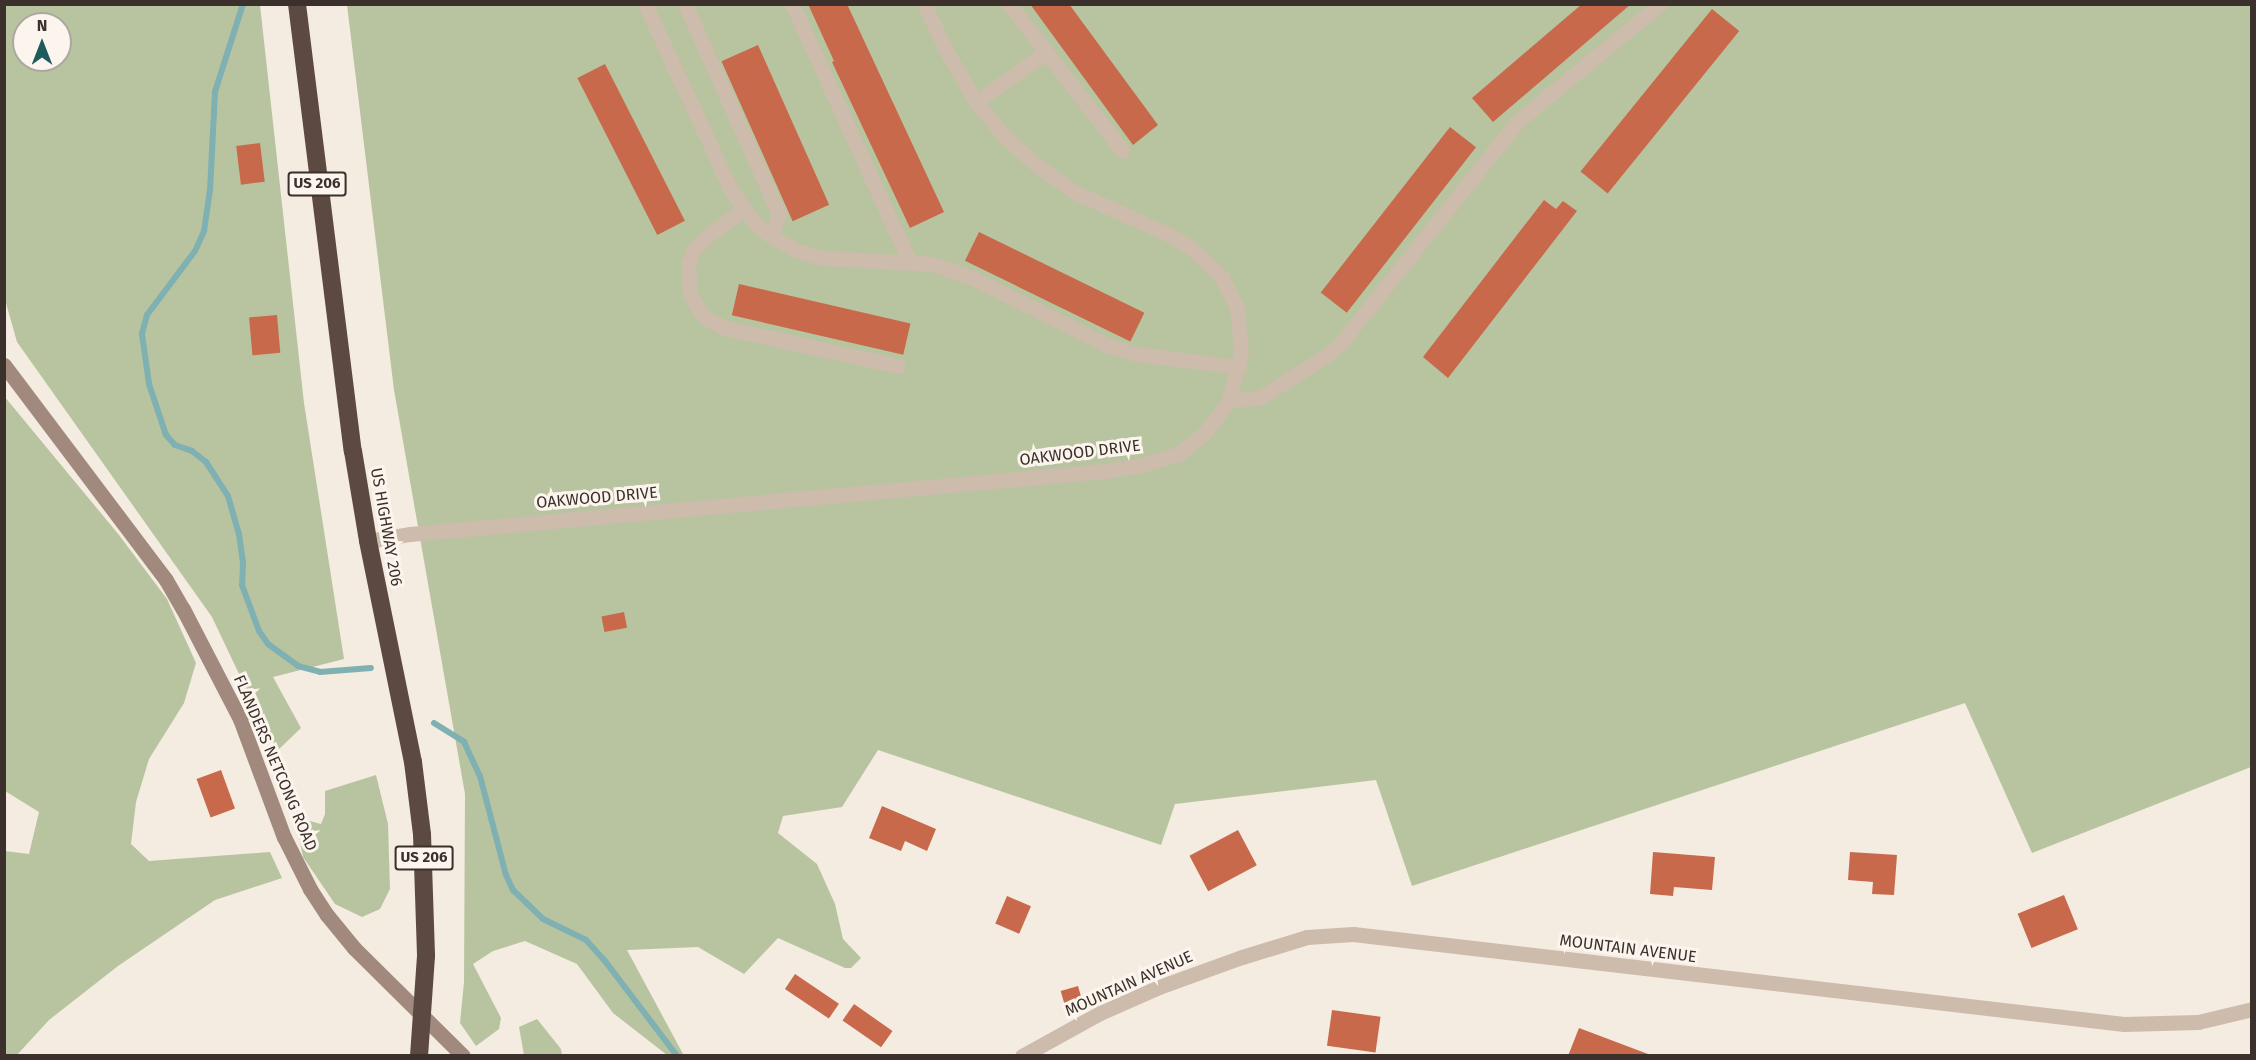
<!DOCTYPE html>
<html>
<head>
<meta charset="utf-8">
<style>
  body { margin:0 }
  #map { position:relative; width:2256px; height:1060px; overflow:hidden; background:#f4ebe1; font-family:"Fira Sans",sans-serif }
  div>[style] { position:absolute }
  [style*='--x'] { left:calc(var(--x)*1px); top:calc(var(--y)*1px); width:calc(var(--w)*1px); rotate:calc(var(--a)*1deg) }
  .green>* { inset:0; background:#b8c4a0 }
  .stream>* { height:6px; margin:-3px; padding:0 3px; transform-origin:3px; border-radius:3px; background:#7fb0b2 }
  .building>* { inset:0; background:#c8694b; transform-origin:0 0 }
  .street>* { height:15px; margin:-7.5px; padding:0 7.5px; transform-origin:7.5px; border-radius:7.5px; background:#cdbbac }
  .secondary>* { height:15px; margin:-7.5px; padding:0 7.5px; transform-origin:7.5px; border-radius:7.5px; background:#a18a7d }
  .highway>* { height:18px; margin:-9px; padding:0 9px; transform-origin:9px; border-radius:9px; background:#5c4a42 }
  span { translate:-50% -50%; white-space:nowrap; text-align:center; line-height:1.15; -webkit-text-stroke:6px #fbf5ee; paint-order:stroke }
  .shield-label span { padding:2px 4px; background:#fbf5ee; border:2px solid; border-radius:4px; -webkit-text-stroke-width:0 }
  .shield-label { font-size:15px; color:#3b302b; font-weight:700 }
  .street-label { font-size:16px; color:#3b302b }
  .frame { position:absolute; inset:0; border:6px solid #3b302b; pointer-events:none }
  .north { position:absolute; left:12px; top:12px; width:60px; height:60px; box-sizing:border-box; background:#fbf5ee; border:2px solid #aea6a0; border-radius:50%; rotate:0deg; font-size:16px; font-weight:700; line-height:24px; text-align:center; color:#3b302b }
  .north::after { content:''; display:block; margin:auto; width:21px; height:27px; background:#1f5a5e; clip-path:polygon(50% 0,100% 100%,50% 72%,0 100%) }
</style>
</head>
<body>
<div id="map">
  <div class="green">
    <i style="clip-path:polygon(evenodd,4px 5px,260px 5px,304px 403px,344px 659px,273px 677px,301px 728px,276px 752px,212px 617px,17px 342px,4px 296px,4px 5px,24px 24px,60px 24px,60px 60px,24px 60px,24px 24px)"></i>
    <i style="clip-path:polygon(347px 5px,2251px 5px,2251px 767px,2032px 853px,1965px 703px,1412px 886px,1376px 780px,1175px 804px,1161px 845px,878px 750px,842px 807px,783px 816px,778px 833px,817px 864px,835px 904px,843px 939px,861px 958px,851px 968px,845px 968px,778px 938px,744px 974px,698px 947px,627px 950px,683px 1054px,667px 1055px,613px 1013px,577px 964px,525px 941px,493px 951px,473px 964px,501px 1018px,499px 1029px,476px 1046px,460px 1023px,464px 982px,465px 794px,394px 390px)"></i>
    <i style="clip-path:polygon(4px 396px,119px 535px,167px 599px,196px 663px,184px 703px,149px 759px,136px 802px,131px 844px,149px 861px,270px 852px,282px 878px,215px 900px,118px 966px,49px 1020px,16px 1056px,5px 1055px,5px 851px,29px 854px,39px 812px,5px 791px)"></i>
    <i style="clip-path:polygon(376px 775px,388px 824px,390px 889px,380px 909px,362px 917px,335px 904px,303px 857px,295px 817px,321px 824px,325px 814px,325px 791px)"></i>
    <i style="clip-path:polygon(537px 1019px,561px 1049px,562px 1055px,524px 1055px,519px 1027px)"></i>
  </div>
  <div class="stream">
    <i style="--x:243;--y:4;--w:92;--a:107.7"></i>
    <i style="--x:215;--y:92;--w:98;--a:92.9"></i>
    <i style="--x:210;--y:190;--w:41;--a:98.3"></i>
    <i style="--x:204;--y:231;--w:22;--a:114"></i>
    <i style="--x:195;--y:251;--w:80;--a:126.9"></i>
    <i style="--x:147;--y:315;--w:20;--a:105"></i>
    <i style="--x:142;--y:334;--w:50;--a:82"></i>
    <i style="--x:149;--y:384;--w:54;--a:71.6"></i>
    <i style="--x:166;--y:435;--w:13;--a:48"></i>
    <i style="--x:175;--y:445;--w:18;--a:19"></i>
    <i style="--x:192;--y:451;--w:18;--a:38"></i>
    <i style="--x:206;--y:462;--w:40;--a:57.1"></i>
    <i style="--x:228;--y:496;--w:40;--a:74"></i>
    <i style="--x:239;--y:534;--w:28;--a:82"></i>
    <i style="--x:243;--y:562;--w:23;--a:92"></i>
    <i style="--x:242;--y:585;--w:49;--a:69.7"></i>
    <i style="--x:259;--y:631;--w:16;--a:55"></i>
    <i style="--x:268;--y:644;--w:37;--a:36"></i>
    <i style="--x:298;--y:666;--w:23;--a:15"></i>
    <i style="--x:320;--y:672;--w:51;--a:-4.5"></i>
    <i style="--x:434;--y:723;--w:36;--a:32"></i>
    <i style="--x:464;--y:742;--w:38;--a:65"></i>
    <i style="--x:480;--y:776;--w:102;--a:75.3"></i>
    <i style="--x:506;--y:875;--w:17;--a:65"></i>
    <i style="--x:513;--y:890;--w:42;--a:44"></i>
    <i style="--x:543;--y:919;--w:48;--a:26"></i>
    <i style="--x:586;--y:940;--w:28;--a:48"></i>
    <i style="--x:605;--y:961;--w:119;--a:52.8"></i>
  </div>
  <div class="building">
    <i style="clip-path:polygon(808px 4px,847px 4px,944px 212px,910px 228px,832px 62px,834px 61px)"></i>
    <i style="clip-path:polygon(1030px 4px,1069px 4px,1158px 125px,1133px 145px)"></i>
    <i style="clip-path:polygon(1582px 4px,1631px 4px,1493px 122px,1472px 98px)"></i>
    <i style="left:1712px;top:9px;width:35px;height:209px;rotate:39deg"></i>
    <i style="left:758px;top:45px;width:175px;height:40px;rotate:66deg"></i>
    <i style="left:605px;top:64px;width:176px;height:31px;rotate:63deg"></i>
    <i style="left:1450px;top:127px;width:33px;height:210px;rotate:38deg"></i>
    <i style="left:260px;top:143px;width:39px;height:24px;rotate:83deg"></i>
    <i style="clip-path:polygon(1544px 200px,1556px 209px,1563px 201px,1577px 211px,1448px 378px,1423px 357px)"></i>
    <i style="left:979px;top:232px;width:184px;height:32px;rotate:26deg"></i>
    <i style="left:739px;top:284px;width:176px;height:32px;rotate:13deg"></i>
    <i style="left:277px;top:315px;width:38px;height:28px;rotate:85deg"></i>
    <i style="left:624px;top:612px;width:16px;height:23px;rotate:79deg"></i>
    <i style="left:221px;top:770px;width:41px;height:26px;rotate:70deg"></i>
    <i style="clip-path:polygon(882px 806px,936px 829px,927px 851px,905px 841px,901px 851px,869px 838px)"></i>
    <i style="left:1238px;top:830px;width:40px;height:55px;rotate:62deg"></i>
    <i style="clip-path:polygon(1653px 852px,1715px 857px,1712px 890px,1674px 887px,1673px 896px,1650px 894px)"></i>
    <i style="clip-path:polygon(1850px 852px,1897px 855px,1894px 895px,1872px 894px,1873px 882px,1848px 880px)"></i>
    <i style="left:2064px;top:895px;width:37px;height:50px;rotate:68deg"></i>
    <i style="left:1007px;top:896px;width:26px;height:30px;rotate:23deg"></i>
    <i style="left:795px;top:974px;width:53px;height:18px;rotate:34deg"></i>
    <i style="left:1078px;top:986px;width:19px;height:18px;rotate:74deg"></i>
    <i style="left:854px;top:1004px;width:47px;height:20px;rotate:35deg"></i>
    <i style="left:1332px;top:1010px;width:49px;height:36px;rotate:8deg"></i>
    <i style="clip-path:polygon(1579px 1028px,1648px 1054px,1648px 1056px,1568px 1056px)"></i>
  </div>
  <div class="street">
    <i style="--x:645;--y:4;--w:205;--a:65.2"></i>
    <i style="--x:731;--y:190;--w:40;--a:55.1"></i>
    <i style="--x:754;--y:223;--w:21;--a:37"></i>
    <i style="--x:771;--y:236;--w:28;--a:30"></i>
    <i style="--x:795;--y:250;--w:29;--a:16"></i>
    <i style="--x:823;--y:258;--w:110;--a:3.1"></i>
    <i style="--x:933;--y:264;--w:42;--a:19.3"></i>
    <i style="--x:973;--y:278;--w:150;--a:26.6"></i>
    <i style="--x:1107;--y:345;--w:31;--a:17"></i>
    <i style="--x:1137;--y:354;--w:103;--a:7.3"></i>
    <i style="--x:685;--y:4;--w:230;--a:65.9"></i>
    <i style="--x:779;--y:214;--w:23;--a:110"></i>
    <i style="--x:792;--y:4;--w:282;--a:65.5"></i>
    <i style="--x:1009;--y:4;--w:185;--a:52.3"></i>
    <i style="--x:976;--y:102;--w:85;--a:-35.4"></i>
    <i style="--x:742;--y:210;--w:45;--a:143.1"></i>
    <i style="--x:706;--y:237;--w:18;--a:133"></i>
    <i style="--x:694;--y:250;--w:15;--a:113"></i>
    <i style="--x:688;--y:264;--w:30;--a:86"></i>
    <i style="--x:690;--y:294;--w:27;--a:59"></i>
    <i style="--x:704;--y:317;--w:24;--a:28"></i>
    <i style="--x:725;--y:328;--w:177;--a:12.4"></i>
    <i style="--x:1229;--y:401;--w:32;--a:-7"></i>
    <i style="--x:1261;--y:397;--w:78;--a:-32.5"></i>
    <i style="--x:1327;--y:355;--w:17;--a:-40"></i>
    <i style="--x:1340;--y:344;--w:285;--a:-51.4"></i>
    <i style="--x:1518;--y:121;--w:184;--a:-39.5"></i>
    <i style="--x:368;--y:541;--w:43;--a:-9.5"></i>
    <i style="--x:410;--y:534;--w:698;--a:-5.18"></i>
    <i style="--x:1105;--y:471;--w:33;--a:-9"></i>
    <i style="--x:1138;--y:466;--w:42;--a:-16.7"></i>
    <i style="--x:1178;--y:454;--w:33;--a:-38"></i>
    <i style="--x:1204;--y:434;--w:41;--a:-52.9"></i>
    <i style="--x:1229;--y:401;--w:49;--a:-76"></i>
    <i style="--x:1241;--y:353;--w:45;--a:-95.1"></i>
    <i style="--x:1237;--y:308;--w:36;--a:-117"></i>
    <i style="--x:1221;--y:276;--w:42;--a:-136.9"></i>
    <i style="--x:1190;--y:247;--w:23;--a:-149"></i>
    <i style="--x:1170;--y:235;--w:103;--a:-155.9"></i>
    <i style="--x:1076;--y:193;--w:50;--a:-144.7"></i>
    <i style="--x:1035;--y:164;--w:39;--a:-138"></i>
    <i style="--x:1006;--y:138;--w:47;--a:-129.8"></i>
    <i style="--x:976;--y:102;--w:58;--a:-120.1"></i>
    <i style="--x:947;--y:52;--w:53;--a:-115.6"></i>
    <i style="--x:1022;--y:1056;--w:89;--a:-28.9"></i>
    <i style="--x:1100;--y:1013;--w:64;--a:-23.8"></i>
    <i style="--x:1159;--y:987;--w:88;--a:-19.9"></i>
    <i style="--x:1242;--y:957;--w:68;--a:-17.1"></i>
    <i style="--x:1307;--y:937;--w:46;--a:-3.7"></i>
    <i style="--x:1353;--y:934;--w:776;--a:6.66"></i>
    <i style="--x:2124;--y:1024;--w:74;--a:-1.5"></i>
    <i style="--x:2198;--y:1022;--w:56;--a:-13.5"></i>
  </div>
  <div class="secondary">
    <i style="--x:4;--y:365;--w:269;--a:53"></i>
    <i style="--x:166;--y:580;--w:34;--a:60"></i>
    <i style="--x:183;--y:609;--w:124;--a:62.6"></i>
    <i style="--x:240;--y:719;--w:126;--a:69.6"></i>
    <i style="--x:284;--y:837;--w:58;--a:63.4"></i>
    <i style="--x:310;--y:889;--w:31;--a:57"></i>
    <i style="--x:327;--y:915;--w:43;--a:50.7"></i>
    <i style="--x:354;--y:948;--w:153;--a:44.7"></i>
  </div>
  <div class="highway">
    <i style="--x:297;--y:4;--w:450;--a:82.9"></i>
    <i style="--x:353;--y:451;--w:91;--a:80.5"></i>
    <i style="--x:368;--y:541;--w:226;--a:78.5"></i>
    <i style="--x:413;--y:762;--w:73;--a:82.9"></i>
    <i style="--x:422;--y:834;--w:122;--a:88.1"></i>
    <i style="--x:426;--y:956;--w:100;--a:94"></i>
  </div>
  <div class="shield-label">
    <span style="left:317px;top:184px">US 206</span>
    <span style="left:424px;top:858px">US 206</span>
  </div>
  <div class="street-label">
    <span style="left:1080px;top:453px;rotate:-7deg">OAKWOOD DRIVE</span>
    <span style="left:597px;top:498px;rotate:-5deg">OAKWOOD DRIVE</span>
    <span style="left:386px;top:527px;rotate:80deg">US HIGHWAY 206</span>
    <span style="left:275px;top:763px;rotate:67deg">FLANDERS NETCONG ROAD</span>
    <span style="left:1628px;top:949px;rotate:7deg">MOUNTAIN AVENUE</span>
    <span style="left:1129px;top:984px;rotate:-24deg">MOUNTAIN AVENUE</span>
  </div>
  <div class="frame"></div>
  <div class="north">N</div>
</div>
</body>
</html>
